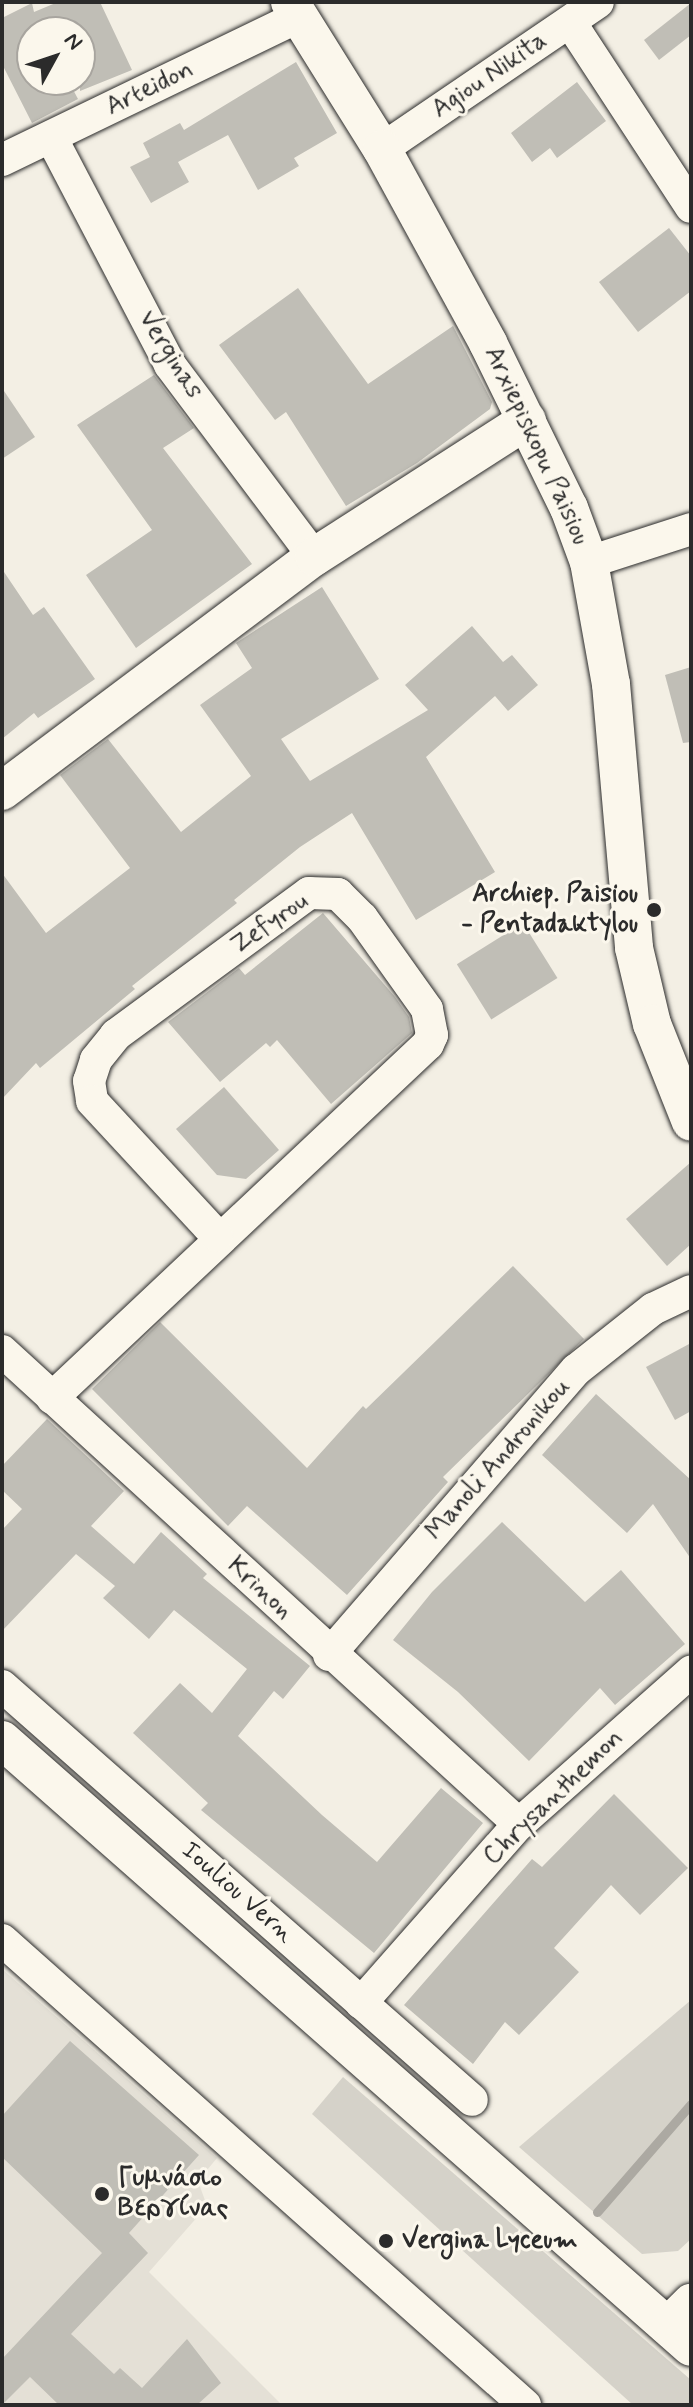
<!DOCTYPE html>
<html>
<head>
<meta charset="utf-8">
<style>
  body { margin:0 }
  #map { position:relative; width:693px; height:2407px; overflow:hidden; background:#f3efe4; font-family:Mynerve,sans-serif }
  div>[style] { position:absolute }
  [style*='--x'] { left:calc(var(--x)*1px); top:calc(var(--y)*1px); width:calc(var(--w)*1px); rotate:calc(var(--a)*1deg) }
  .built>* { inset:0; background:#e4e0d6 }
  .green>* { inset:0; background:#d5d2c9 }
  .stream>* { height:9px; margin:-4.5px; padding:0 4.5px; transform-origin:4.5px; border-radius:4.5px; background:#aca9a2 }
  .building>* { inset:0; background:#c0beb6; transform-origin:0 0 }
  .roads { filter:drop-shadow(0 0 2px #2b2b2b) drop-shadow(0 0 2px #2b2b2b) }
  .minor>* { height:32px; margin:-16px; padding:0 16px; transform-origin:16px; border-radius:16px; background:#fbf7ec }
  .tertiary>* { height:38px; margin:-19px; padding:0 19px; transform-origin:19px; border-radius:19px; background:#fbf7ec }
  .dots>* { width:22px; height:22px; translate:-50% -50%; box-sizing:border-box; border:4px solid #fbf7ec; border-radius:50% }
  span { translate:-50% -50%; white-space:nowrap; text-align:center; line-height:1.15; -webkit-text-stroke:6px #fbf7ec; paint-order:stroke }
  .street-label { font-size:26px; color:#2b2b2b }
  .poi-label { font-size:26px; color:#2b2b2b; font-weight:700 }
  .right { translate:-100% -50%; text-align:right }
  .left { translate:0 -50%; text-align:left }
  .frame { position:absolute; inset:0; border:4px solid #2b2b2b; pointer-events:none }
  .north { position:absolute; left:16px; top:16px; width:80px; height:80px; box-sizing:border-box; background:#fbf7ec; border:2px solid #a8a59f; border-radius:50%; rotate:50deg; font-size:22px; font-weight:700; line-height:32px; text-align:center; color:#2b2b2b }
  .north::after { content:''; display:block; margin:auto; width:28px; height:36px; background:#2b2b2b; clip-path:polygon(50% 0,100% 100%,50% 72%,0 100%) }
</style>
</head>
<body>
<div id="map">
  <div class="built">
    <i style="clip-path:polygon(2px 1969px,217px 2158px,198px 2181px,207px 2206px,149px 2272px,282px 2405px,2px 2405px)"></i>
  </div>
  <div class="green">
    <i style="clip-path:polygon(691px 2000px,691px 2239px,678px 2251px,642px 2254px,519px 2147px)"></i>
    <i style="clip-path:polygon(343px 2077px,691px 2380px,691px 2405px,633px 2405px,312px 2114px)"></i>
  </div>
  <div class="stream">
    <i style="--x:597;--y:2212;--w:143;--a:-49"></i>
  </div>
  <div class="building">
    <i style="clip-path:polygon(58px 2px,100px 2px,132px 70px,80px 91px,80px 32px,32px 32px,32px 80px,68px 80px,78px 99px,32px 123px,2px 64px,2px 18px,32px 3px,34px 12px)"></i>
    <i style="clip-path:polygon(691px 3px,691px 35px,659px 60px,644px 40px)"></i>
    <i style="clip-path:polygon(296px 62px,337px 133px,294px 158px,299px 166px,258px 190px,228px 135px,178px 162px,189px 182px,151px 203px,130px 167px,150px 157px,143px 143px,180px 123px,184px 130px)"></i>
    <i style="clip-path:polygon(577px 82px,606px 121px,557px 158px,550px 148px,532px 162px,511px 133px)"></i>
    <i style="clip-path:polygon(669px 228px,691px 256px,691px 291px,638px 332px,599px 282px)"></i>
    <i style="clip-path:polygon(298px 288px,368px 384px,453px 326px,492px 402px,490px 409px,417px 463px,346px 506px,286px 412px,275px 420px,219px 345px)"></i>
    <i style="clip-path:polygon(154px 375px,194px 428px,163px 448px,252px 564px,136px 648px,86px 575px,152px 530px,77px 425px)"></i>
    <i style="clip-path:polygon(2px 388px,35px 437px,2px 459px)"></i>
    <i style="clip-path:polygon(2px 569px,33px 615px,44px 607px,95px 679px,38px 718px,34px 713px,2px 739px)"></i>
    <i style="clip-path:polygon(322px 587px,379px 679px,281px 739px,310px 781px,428px 710px,405px 685px,472px 626px,503px 662px,512px 655px,538px 685px,508px 711px,495px 696px,426px 757px,495px 872px,416px 920px,352px 813px,300px 847px,234px 900px,237px 903px,132px 986px,135px 989px,40px 1068px,36px 1063px,2px 1099px,2px 873px,46px 933px,130px 868px,60px 775px,108px 739px,181px 832px,251px 776px,200px 705px,252px 668px,236px 643px)"></i>
    <i style="clip-path:polygon(691px 667px,691px 742px,683px 743px,665px 675px)"></i>
    <i style="clip-path:polygon(323px 913px,395px 997px,409px 1017px,412px 1033px,331px 1104px,277px 1040px,270px 1047px,266px 1043px,220px 1082px,168px 1022px,239px 968px,245px 975px)"></i>
    <i style="left:523px;top:923px;width:65px;height:78px;rotate:58deg"></i>
    <i style="clip-path:polygon(224px 1087px,279px 1150px,246px 1179px,217px 1175px,176px 1129px)"></i>
    <i style="clip-path:polygon(691px 1162px,691px 1244px,667px 1266px,626px 1219px)"></i>
    <i style="clip-path:polygon(513px 1266px,584px 1339px,443px 1477px,448px 1482px,347px 1595px,247px 1506px,228px 1526px,92px 1389px,160px 1322px,307px 1468px,363px 1406px,366px 1409px)"></i>
    <i style="clip-path:polygon(691px 1343px,691px 1411px,675px 1420px,646px 1367px)"></i>
    <i style="clip-path:polygon(596px 1394px,691px 1480px,691px 1559px,653px 1504px,627px 1533px,542px 1455px)"></i>
    <i style="clip-path:polygon(47px 1419px,124px 1491px,91px 1526px,134px 1564px,161px 1532px,207px 1574px,203px 1578px,310px 1666px,283px 1699px,274px 1691px,238px 1736px,322px 1815px,377px 1862px,441px 1788px,483px 1823px,374px 1953px,201px 1810px,208px 1803px,133px 1733px,180px 1683px,212px 1713px,247px 1669px,174px 1610px,149px 1639px,103px 1598px,115px 1586px,76px 1554px,2px 1631px,2px 1530px,22px 1509px,2px 1490px,2px 1466px)"></i>
    <i style="clip-path:polygon(502px 1522px,585px 1602px,621px 1570px,685px 1644px,615px 1705px,600px 1688px,529px 1761px,458px 1692px,393px 1640px,432px 1592px)"></i>
    <i style="clip-path:polygon(614px 1794px,688px 1868px,640px 1915px,611px 1885px,554px 1948px,579px 1972px,519px 2035px,505px 2022px,473px 2064px,404px 2005px,532px 1859px,542px 1867px)"></i>
    <i style="clip-path:polygon(70px 2041px,199px 2155px,129px 2233px,148px 2253px,71px 2334px,114px 2374px,120px 2368px,142px 2388px,187px 2339px,221px 2383px,197px 2405px,59px 2405px,30px 2377px,2px 2405px,2px 2359px,102px 2253px,2px 2157px,2px 2116px)"></i>
  </div>
  <div class="roads">
    <div class="minor">
      <i style="--x:570;--y:22;--w:221;--a:56.8"></i>
      <i style="--x:51;--y:137;--w:257;--a:62.4"></i>
      <i style="--x:170;--y:365;--w:240;--a:53.1"></i>
      <i style="--x:382;--y:149;--w:261;--a:-34.2"></i>
      <i style="--x:2;--y:160;--w:329;--a:-25.8"></i>
      <i style="--x:589;--y:562;--w:107;--a:-17.9"></i>
      <i style="--x:2;--y:1351;--w:701;--a:42.46"></i>
      <i style="--x:52;--y:1398;--w:516;--a:-43.27"></i>
      <i style="--x:428;--y:1044;--w:10;--a:-66"></i>
      <i style="--x:432;--y:1035;--w:26;--a:-101"></i>
      <i style="--x:427;--y:1009;--w:112;--a:-125.5"></i>
      <i style="--x:362;--y:918;--w:34;--a:-135"></i>
      <i style="--x:338;--y:894;--w:29;--a:-178"></i>
      <i style="--x:309;--y:893;--w:240;--a:143.7"></i>
      <i style="--x:116;--y:1035;--w:32;--a:129"></i>
      <i style="--x:96;--y:1060;--w:22;--a:108"></i>
      <i style="--x:89;--y:1081;--w:20;--a:81"></i>
      <i style="--x:92;--y:1101;--w:184;--a:47.2"></i>
      <i style="--x:329;--y:1655;--w:377;--a:-49.1"></i>
      <i style="--x:576;--y:1370;--w:98;--a:-38.4"></i>
      <i style="--x:653;--y:1309;--w:42;--a:-25.3"></i>
      <i style="--x:2;--y:1686;--w:626;--a:41.38"></i>
      <i style="--x:2;--y:1940;--w:700;--a:41.64"></i>
      <i style="--x:361;--y:2003;--w:239;--a:-48.6"></i>
      <i style="--x:519;--y:1824;--w:230;--a:-41.5"></i>
    </div>
    <div class="tertiary">
      <i style="--x:290;--y:2;--w:173;--a:58"></i>
      <i style="--x:382;--y:149;--w:221;--a:61.3"></i>
      <i style="--x:488;--y:343;--w:184;--a:63.9"></i>
      <i style="--x:569;--y:508;--w:58;--a:69.7"></i>
      <i style="--x:589;--y:562;--w:124;--a:79.8"></i>
      <i style="--x:611;--y:684;--w:265;--a:85"></i>
      <i style="--x:634;--y:948;--w:78;--a:76.7"></i>
      <i style="--x:652;--y:1024;--w:105;--a:68.3"></i>
      <i style="--x:2;--y:791;--w:390;--a:-36.9"></i>
      <i style="--x:314;--y:557;--w:253;--a:-32.7"></i>
      <i style="--x:2;--y:1740;--w:918;--a:41.38"></i>
      <i style="--x:668;--y:2326;--w:33;--a:-45"></i>
    </div>
  </div>
  <div class="dots">
    <i style="left:654px;top:910px;background:#2b2b2b"></i>
    <i style="left:102px;top:2194px;background:#2b2b2b"></i>
    <i style="left:386px;top:2241px;background:#2b2b2b"></i>
  </div>
  <div class="street-label">
    <span style="left:490px;top:76px;rotate:-34deg">Agiou Nikita</span>
    <span style="left:150px;top:89px;rotate:-26deg">Arteidon</span>
    <span style="left:170px;top:355px;rotate:58deg">Verginas</span>
    <span style="left:536px;top:446px;rotate:65deg">Arxiepiskopu Paisiou</span>
    <span style="left:270px;top:924px;rotate:-35deg">Zefyrou</span>
    <span style="left:499px;top:1460px;rotate:-49deg">Manoli Andronikou</span>
    <span style="left:259px;top:1589px;rotate:43deg">Krinon</span>
    <span style="left:554px;top:1798px;rotate:-44deg">Chrysanthemon</span>
    <span style="left:237px;top:1893px;rotate:41deg">Iouliou Vern</span>
  </div>
  <div class="poi-label">
    <span class="right" style="left:638px;top:910px">Archiep. Paisiou<br>- Pentadaktylou</span>
    <span class="left" style="left:118px;top:2194px">Γυμνάσιο<br>Βεργίνας</span>
    <span class="left" style="left:402px;top:2241px">Vergina Lyceum</span>
  </div>
  <div class="frame"></div>
  <div class="north">N</div>
</div>
</body>
</html>
